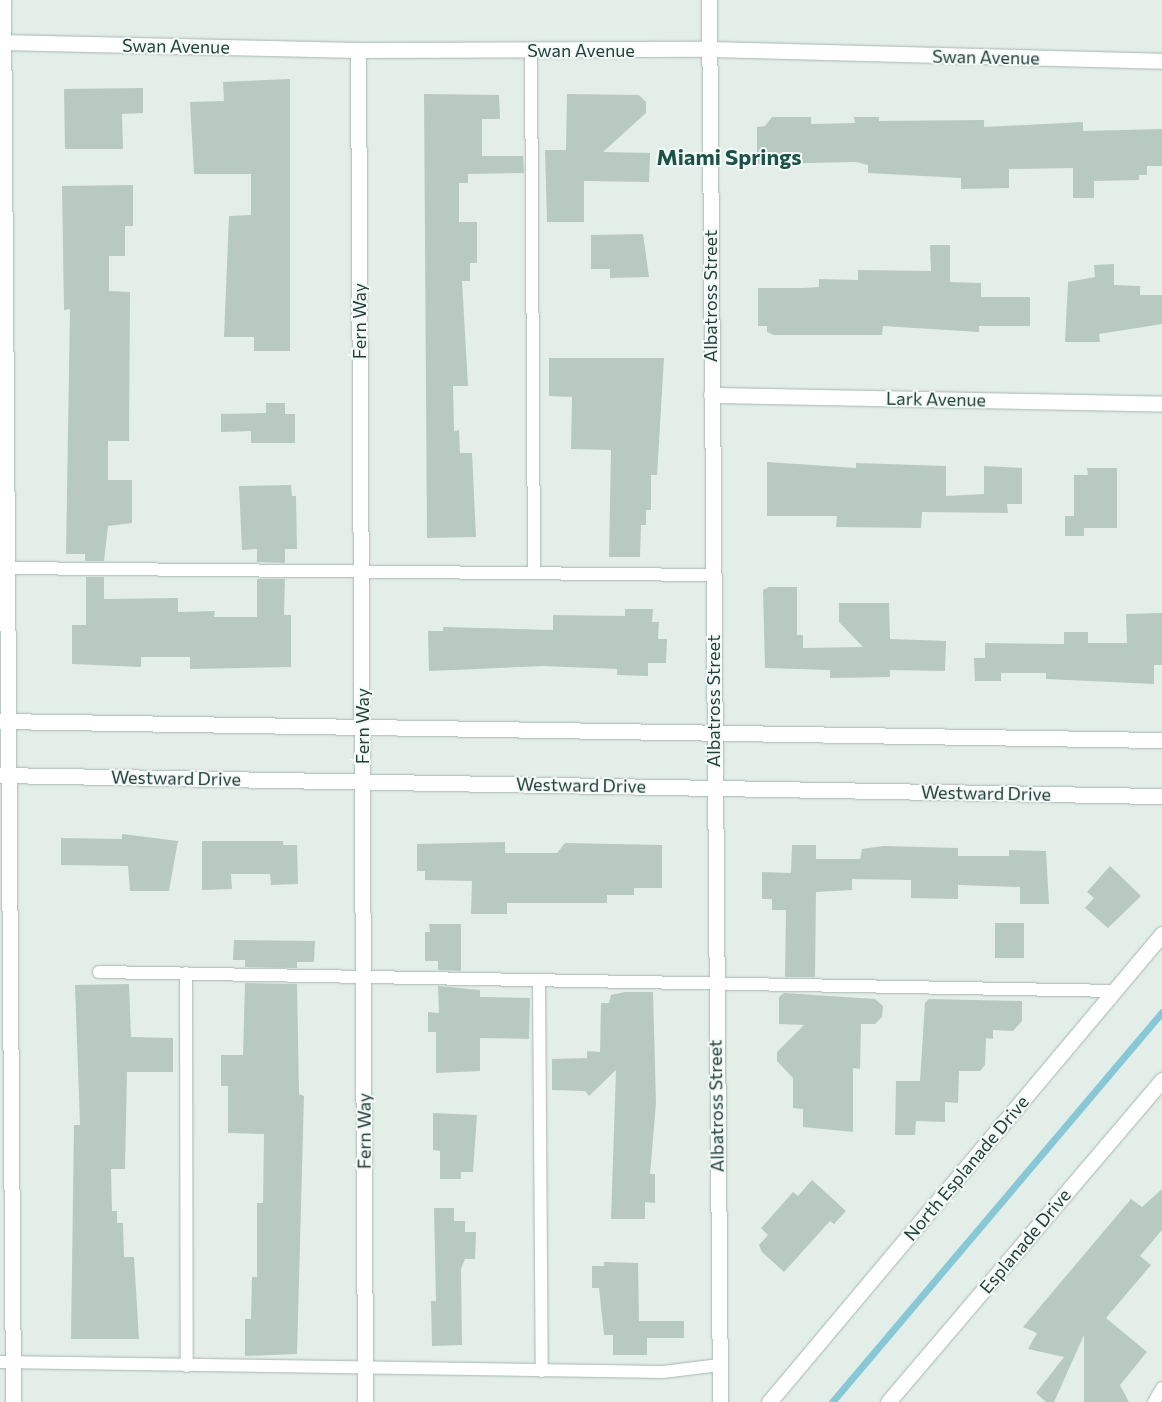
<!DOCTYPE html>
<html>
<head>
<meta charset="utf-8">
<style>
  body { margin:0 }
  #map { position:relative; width:1162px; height:1402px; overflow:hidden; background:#e3eee9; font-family:Commissioner,sans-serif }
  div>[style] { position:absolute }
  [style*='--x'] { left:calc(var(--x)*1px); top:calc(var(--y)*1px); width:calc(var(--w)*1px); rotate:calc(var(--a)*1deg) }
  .stream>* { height:7px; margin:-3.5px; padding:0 3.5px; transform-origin:3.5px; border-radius:3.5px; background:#88c7d5 }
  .building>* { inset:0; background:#b8c9c2; transform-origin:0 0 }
  .roads { filter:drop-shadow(0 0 1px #a5b6b1) drop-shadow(0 0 1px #a5b6b1) }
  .service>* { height:12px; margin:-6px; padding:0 6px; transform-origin:6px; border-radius:6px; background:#fff }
  .minor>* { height:15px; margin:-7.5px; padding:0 7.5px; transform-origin:7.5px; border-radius:7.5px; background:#fff }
  .tertiary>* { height:15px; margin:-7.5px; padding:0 7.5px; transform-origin:7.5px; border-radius:7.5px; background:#fff }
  span { translate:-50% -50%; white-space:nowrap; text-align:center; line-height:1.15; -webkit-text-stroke:4px #f4faf7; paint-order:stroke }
  .street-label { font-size:18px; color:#214039 }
  .district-label { font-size:22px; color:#1c5348; font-weight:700 }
</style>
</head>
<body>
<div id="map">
  <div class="stream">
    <i style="--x:832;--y:1402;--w:511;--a:-49.76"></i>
  </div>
  <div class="building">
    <i style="clip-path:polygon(290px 79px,290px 351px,254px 351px,254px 337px,224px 337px,229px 216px,251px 215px,251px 174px,194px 174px,190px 102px,224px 101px,223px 82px)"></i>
    <i style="clip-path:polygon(143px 88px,143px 113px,122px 114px,123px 149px,65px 149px,64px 89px)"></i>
    <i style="clip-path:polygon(424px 94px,499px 95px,500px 119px,482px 119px,482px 156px,523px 156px,524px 173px,468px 174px,468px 183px,459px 183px,459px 222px,477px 222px,477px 263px,470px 263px,470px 281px,462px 281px,468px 386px,453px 386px,454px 431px,459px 430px,460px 453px,472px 453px,476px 537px,427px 538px)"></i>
    <i style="clip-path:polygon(567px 94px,639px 95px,646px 102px,646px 113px,603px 152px,650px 153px,649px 182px,584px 181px,584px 222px,547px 222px,545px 150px,566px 150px)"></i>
    <i style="clip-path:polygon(772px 117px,811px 117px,811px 124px,855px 123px,854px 117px,879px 117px,879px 121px,984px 120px,984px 127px,1083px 122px,1083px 131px,1162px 129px,1162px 166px,1147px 166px,1147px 175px,1139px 175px,1139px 180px,1094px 181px,1094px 198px,1073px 198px,1073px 168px,1009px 169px,1009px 188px,961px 189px,961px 178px,868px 173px,868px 165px,856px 162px,757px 164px,757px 127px,765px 126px)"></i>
    <i style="clip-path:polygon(133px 185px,133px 226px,125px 226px,125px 256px,109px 256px,109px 291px,130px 292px,129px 441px,108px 441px,108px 480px,132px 480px,132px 523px,108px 526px,104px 561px,85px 561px,85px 554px,66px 554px,70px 309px,64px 310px,62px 186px)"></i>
    <i style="clip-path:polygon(643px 234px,649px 277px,610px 278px,610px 269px,591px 269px,591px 235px)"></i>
    <i style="clip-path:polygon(930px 245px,950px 245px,950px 282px,981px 283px,981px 297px,1030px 297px,1030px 326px,979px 326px,979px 332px,883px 326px,882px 335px,774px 335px,767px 332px,767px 326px,758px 326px,758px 288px,804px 288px,819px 287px,819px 279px,858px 280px,858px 270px,931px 271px)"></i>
    <i style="clip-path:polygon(1114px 264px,1114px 285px,1140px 286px,1140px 295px,1162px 295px,1162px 324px,1099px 334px,1100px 342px,1065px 342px,1068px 282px,1095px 277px,1094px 265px)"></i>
    <i style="clip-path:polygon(549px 358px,664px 358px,657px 475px,651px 475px,651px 510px,646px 510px,646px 525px,641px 525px,640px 557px,609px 557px,611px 450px,571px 449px,572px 397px,549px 396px)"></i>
    <i style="clip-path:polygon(266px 403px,285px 403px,285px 414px,295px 414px,295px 443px,251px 443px,251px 431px,221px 432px,221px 414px,266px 413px)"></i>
    <i style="clip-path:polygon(767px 462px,856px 468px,856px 463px,946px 466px,946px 496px,984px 494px,984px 466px,1022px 468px,1022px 504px,1007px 504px,1008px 513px,922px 512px,921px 528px,836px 527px,837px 516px,767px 516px)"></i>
    <i style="clip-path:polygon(1087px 468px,1117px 468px,1117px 528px,1084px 528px,1084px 536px,1065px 536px,1065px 516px,1074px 516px,1074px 475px,1088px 475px)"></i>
    <i style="clip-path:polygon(291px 485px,292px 496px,296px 496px,297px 549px,285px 549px,285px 563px,257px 562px,257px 549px,242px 550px,239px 486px)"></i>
    <i style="clip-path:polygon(86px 577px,104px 577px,104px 599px,178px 598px,178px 612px,215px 611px,214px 617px,257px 617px,257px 579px,285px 579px,284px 615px,291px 615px,291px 667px,190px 669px,190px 657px,141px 657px,141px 667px,72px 664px,72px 625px,86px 625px)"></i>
    <i style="clip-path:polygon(769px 587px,797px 587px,797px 635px,803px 635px,803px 648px,863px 647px,839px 622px,839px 603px,889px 603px,890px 639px,946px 641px,945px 671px,890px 670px,890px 677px,830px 678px,830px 670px,765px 668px,763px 590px)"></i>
    <i style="clip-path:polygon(625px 609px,653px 609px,652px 622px,659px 622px,658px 639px,667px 639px,666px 663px,648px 663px,648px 676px,617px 675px,617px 669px,543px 666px,429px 671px,428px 631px,443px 631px,443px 627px,553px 630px,553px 615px,625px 616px)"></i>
    <i style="clip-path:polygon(1162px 613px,1162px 665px,1154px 665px,1154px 684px,1046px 679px,1046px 673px,1001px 673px,1001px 681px,975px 681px,974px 658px,985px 658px,985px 643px,1064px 644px,1064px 632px,1088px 632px,1088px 643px,1127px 643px,1126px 614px)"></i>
    <i style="clip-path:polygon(122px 834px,178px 841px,169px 891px,130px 891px,128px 866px,61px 865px,61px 838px,122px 839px)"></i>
    <i style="clip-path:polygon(202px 841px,283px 841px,283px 845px,297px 845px,298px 884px,271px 885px,270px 874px,231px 874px,232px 889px,202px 890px)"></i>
    <i style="clip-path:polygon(505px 842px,505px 853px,557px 853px,565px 843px,662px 845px,662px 888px,634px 888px,634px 895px,607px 895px,607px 903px,507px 903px,507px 914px,471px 914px,472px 881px,425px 880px,425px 871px,417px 871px,417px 844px)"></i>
    <i style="clip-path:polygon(792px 845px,816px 845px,816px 859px,860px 859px,862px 849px,883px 846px,958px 848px,958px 856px,1009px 856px,1009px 850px,1046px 851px,1049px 904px,1020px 904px,1020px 887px,958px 885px,958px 899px,911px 898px,911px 880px,852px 879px,852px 890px,816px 892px,815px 977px,785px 977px,786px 910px,772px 910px,772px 899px,762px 899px,762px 872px,791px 873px)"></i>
    <i style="clip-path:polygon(1110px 866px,1141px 896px,1108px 928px,1085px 908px,1094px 898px,1087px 892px)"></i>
    <i style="left:995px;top:923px;width:29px;height:35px"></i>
    <i style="clip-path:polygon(429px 924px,461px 924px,461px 971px,438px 970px,438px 961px,425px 961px,425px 932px,430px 932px)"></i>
    <i style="clip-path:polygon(234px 940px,315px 941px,314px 962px,297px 962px,297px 968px,245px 967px,245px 960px,233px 960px)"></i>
    <i style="clip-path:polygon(245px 983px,297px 984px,299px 1094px,304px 1096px,297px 1354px,245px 1356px,245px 1319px,251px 1319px,252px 1277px,257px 1277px,257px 1203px,263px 1203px,264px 1134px,228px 1133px,228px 1086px,221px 1086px,221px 1055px,243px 1055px)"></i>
    <i style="clip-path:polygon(129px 984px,131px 1037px,173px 1038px,173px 1072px,127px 1072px,125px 1169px,111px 1169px,112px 1211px,117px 1211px,117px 1223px,123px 1223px,124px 1257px,134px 1257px,139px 1339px,71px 1339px,74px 1125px,80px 1125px,75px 985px)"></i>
    <i style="clip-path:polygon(438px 986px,480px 990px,480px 997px,530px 998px,529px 1039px,480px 1038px,480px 1071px,436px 1073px,436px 1032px,428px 1032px,428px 1012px,439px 1013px)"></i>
    <i style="clip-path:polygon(625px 992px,653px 992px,656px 1103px,650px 1174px,655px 1174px,655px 1203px,645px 1202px,645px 1219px,611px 1219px,616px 1070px,589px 1096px,585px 1091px,552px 1090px,552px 1059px,587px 1058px,587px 1051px,600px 1052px,601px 1003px,609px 1003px,611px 995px)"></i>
    <i style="clip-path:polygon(784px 993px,875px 999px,883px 1006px,882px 1017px,875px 1024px,861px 1024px,860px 1069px,853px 1068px,853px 1132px,803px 1127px,803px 1109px,793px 1108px,793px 1078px,777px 1061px,777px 1052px,804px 1025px,779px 1024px,779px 997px)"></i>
    <i style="clip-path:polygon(929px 999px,1022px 1001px,1022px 1021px,1013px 1031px,993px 1030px,993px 1039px,986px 1038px,985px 1065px,980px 1071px,959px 1071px,958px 1103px,945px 1102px,945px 1122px,916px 1121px,915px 1135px,895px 1135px,896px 1081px,920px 1081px,925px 1003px)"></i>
    <i style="clip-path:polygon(433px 1113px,477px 1115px,473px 1172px,461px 1172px,461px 1179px,440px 1179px,440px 1151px,433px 1150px)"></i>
    <i style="clip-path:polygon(812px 1180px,846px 1211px,834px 1224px,830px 1221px,784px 1272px,762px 1252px,759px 1245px,768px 1235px,761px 1228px,793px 1192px,798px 1196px)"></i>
    <i style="clip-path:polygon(1162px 1189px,1162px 1230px,1140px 1256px,1151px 1265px,1106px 1318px,1147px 1352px,1120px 1385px,1129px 1402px,1084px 1402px,1084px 1335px,1054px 1402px,1046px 1402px,1036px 1393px,1064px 1357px,1028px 1349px,1037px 1333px,1023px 1327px,1131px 1199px,1142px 1207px)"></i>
    <i style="clip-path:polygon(434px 1208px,454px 1208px,454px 1221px,465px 1221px,465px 1232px,476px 1232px,475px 1259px,465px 1259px,461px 1269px,462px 1345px,432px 1346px,431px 1301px,436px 1301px)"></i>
    <i style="clip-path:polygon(604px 1262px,638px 1263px,639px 1321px,684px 1321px,684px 1338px,647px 1338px,647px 1355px,613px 1355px,613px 1335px,604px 1335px,599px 1288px,592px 1288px,592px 1266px,604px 1266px)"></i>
  </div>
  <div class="roads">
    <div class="service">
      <i style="--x:531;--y:50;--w:523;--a:89.67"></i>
      <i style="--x:7;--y:568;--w:705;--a:0.57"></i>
      <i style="--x:99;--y:972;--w:1015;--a:1.07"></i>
      <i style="--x:186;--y:973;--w:393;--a:89.9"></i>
      <i style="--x:539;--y:980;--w:391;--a:89.6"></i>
      <i style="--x:0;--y:1362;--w:663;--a:0.86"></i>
      <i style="--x:663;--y:1372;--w:57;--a:-7"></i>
      <i style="--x:1154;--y:1402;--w:16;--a:-60"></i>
    </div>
    <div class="minor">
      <i style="--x:3;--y:0;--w:1402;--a:89.59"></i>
      <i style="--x:709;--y:0;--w:1402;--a:89.55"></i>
      <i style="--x:0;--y:42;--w:358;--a:1.3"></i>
      <i style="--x:358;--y:50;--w:351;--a:-0.2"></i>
      <i style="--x:709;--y:49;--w:453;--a:1.5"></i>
      <i style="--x:358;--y:50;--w:1352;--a:89.7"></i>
      <i style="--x:711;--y:395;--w:451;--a:1.1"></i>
      <i style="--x:769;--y:1402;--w:611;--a:-49.98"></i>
      <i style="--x:888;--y:1402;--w:423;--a:-49.6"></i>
    </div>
    <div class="tertiary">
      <i style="--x:0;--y:721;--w:1162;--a:0.94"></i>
      <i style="--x:0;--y:775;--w:1162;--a:1.04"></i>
    </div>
  </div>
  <div class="street-label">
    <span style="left:176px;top:46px;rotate:1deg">Swan Avenue</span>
    <span style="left:581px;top:50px">Swan Avenue</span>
    <span style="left:986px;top:57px;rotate:1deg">Swan Avenue</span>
    <span style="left:710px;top:296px;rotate:-90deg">Albatross Street</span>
    <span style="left:359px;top:321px;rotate:-90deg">Fern Way</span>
    <span style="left:936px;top:399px;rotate:1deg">Lark Avenue</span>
    <span style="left:713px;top:701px;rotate:-90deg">Albatross Street</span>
    <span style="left:362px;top:726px;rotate:-90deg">Fern Way</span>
    <span style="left:176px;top:778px;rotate:1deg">Westward Drive</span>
    <span style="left:581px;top:785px;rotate:1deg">Westward Drive</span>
    <span style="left:986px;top:793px;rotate:1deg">Westward Drive</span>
    <span style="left:716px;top:1106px;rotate:-91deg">Albatross Street</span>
    <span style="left:364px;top:1131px;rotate:-90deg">Fern Way</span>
    <span style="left:966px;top:1168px;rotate:-50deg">North Esplanade Drive</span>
    <span style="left:1025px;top:1241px;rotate:-50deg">Esplanade Drive</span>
  </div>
  <div class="district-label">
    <span style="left:729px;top:157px">Miami Springs</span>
  </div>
</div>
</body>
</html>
